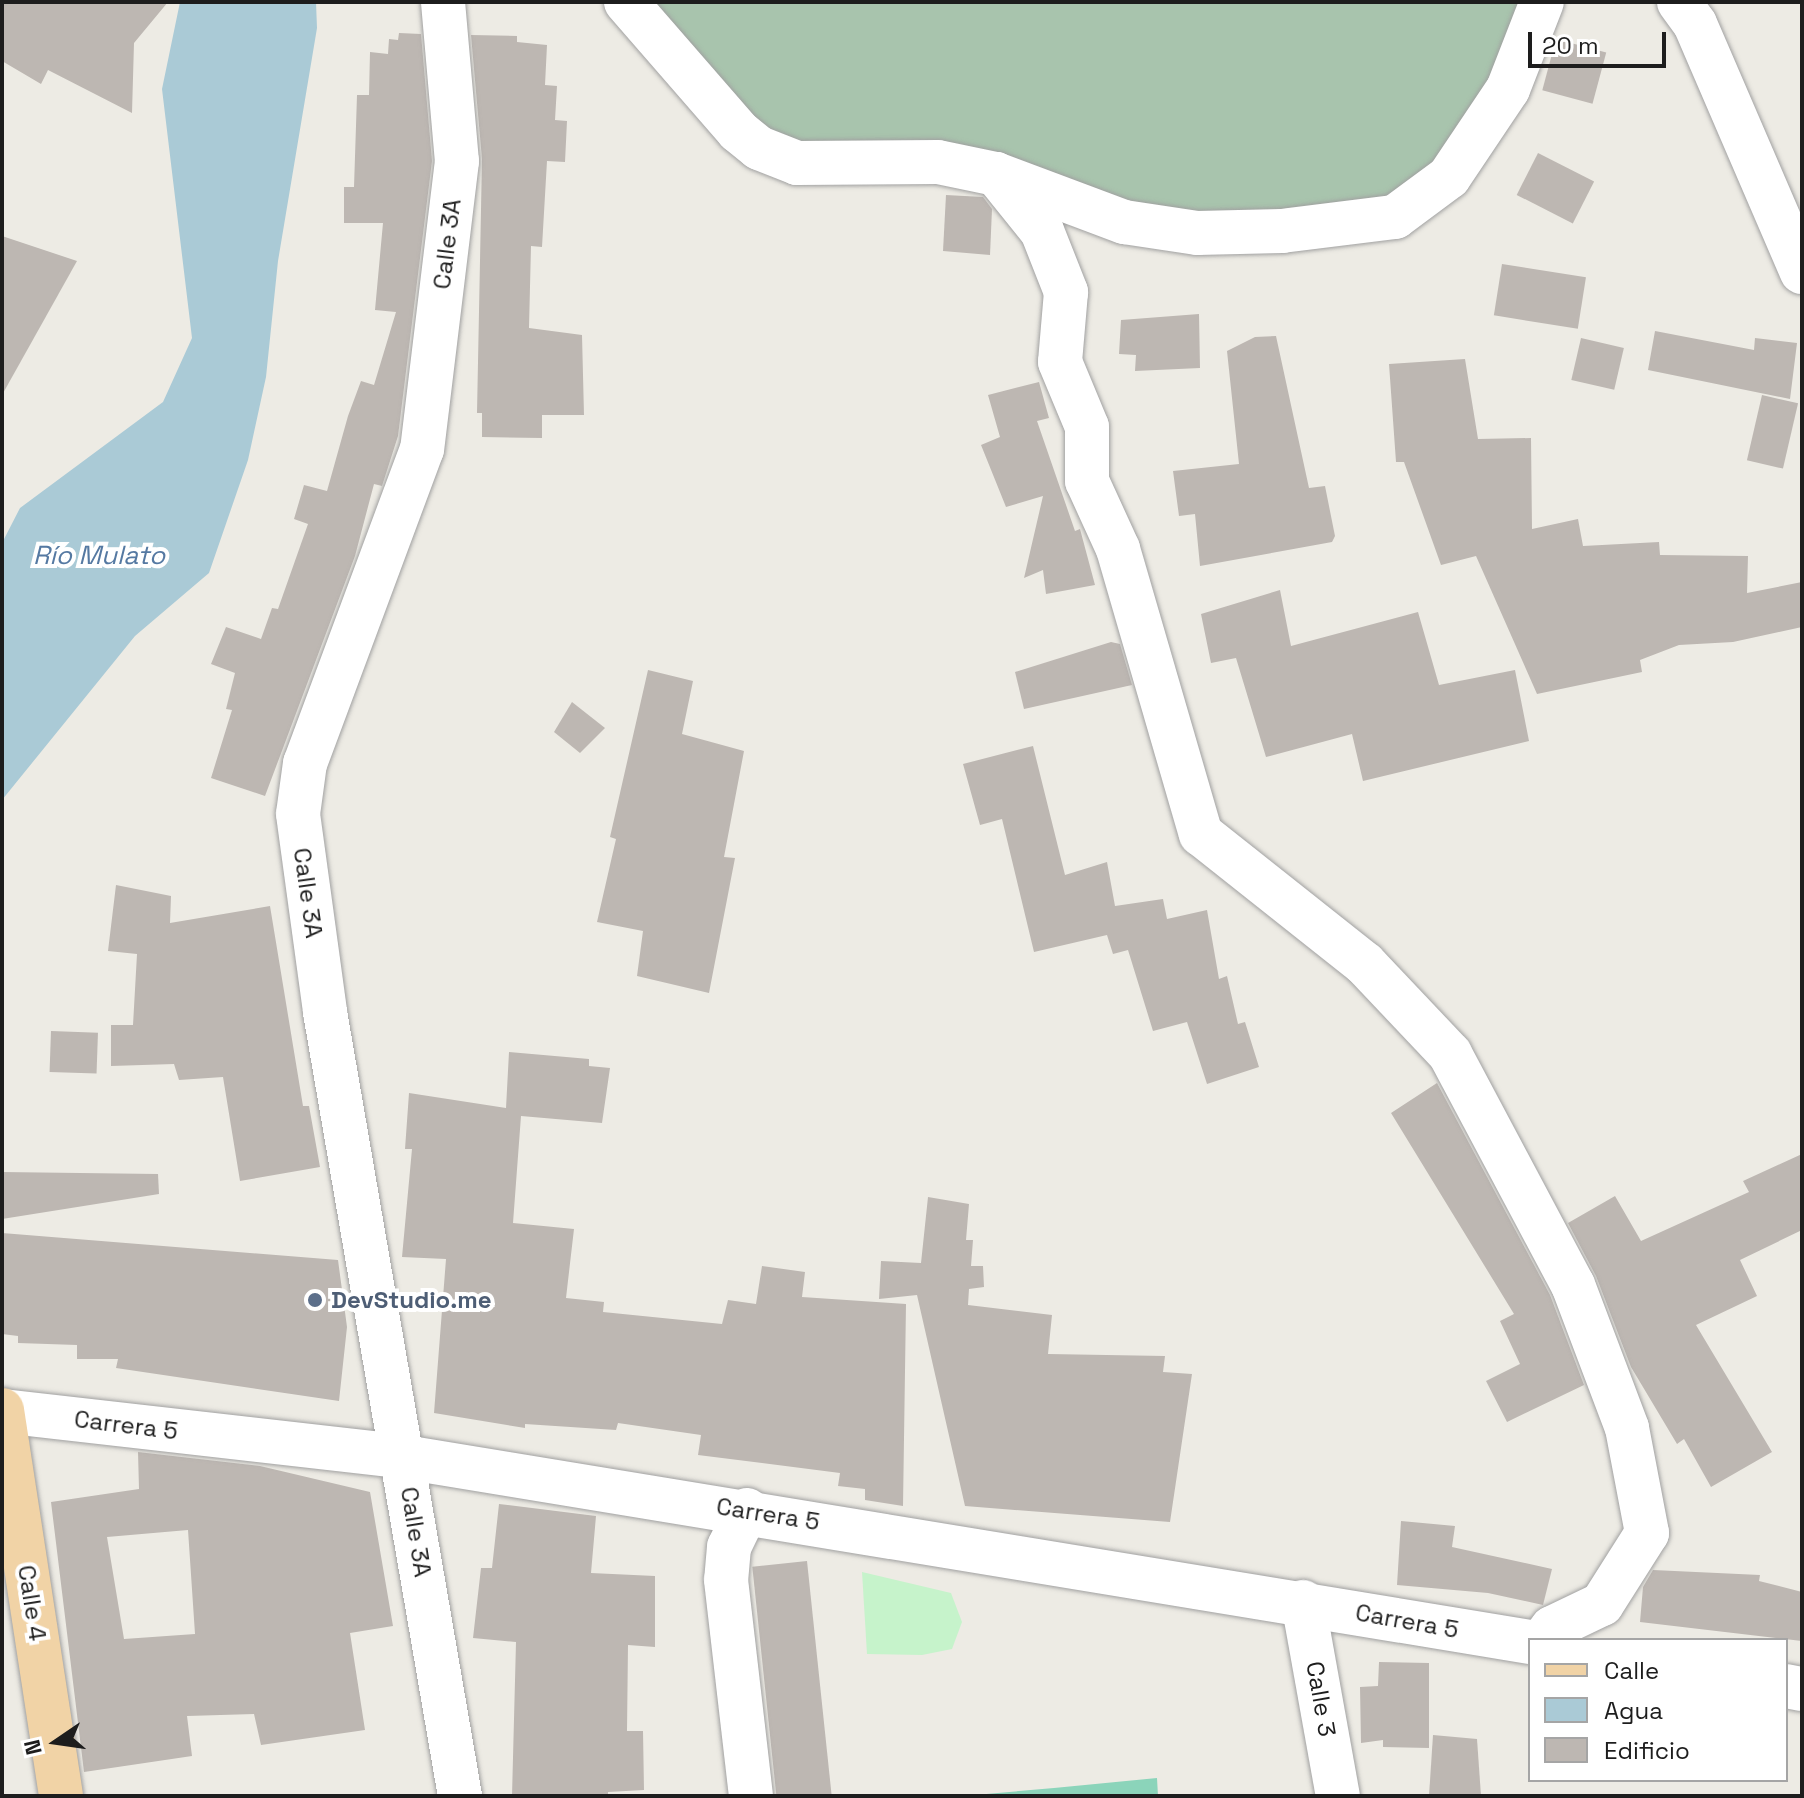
<!DOCTYPE html>
<html>
<head>
<meta charset="utf-8">
<style>
  body { margin:0 }
  #map { position:relative; width:1804px; height:1798px; overflow:hidden; background:#edebe4; font-family:"Space Grotesk",sans-serif }
  div>[style] { position:absolute }
  [style*='--x'] { left:calc(var(--x)*1px); top:calc(var(--y)*1px); width:calc(var(--w)*1px); rotate:calc(var(--a)*1deg) }
  .cemetery>* { inset:0; background:#a8c4ad }
  .park>* { inset:0; background:#c6f3cb }
  .pitch>* { inset:0; background:#8bd4ba }
  .water>* { inset:0; background:#aacad6 }
  .building>* { inset:0; background:#bdb7b2; transform-origin:0 0 }
  .roads { filter:drop-shadow(0 0 2px #a1a1a1) drop-shadow(0 0 2px #a1a1a1) }
  .minor>* { height:44px; margin:-22px; padding:0 22px; transform-origin:22px; border-radius:22px; background:#fff }
  .major>* { height:44px; margin:-22px; padding:0 22px; transform-origin:22px; border-radius:22px; background:#f1d3a6 }
  .dots>* { width:22px; height:22px; translate:-50% -50%; box-sizing:border-box; border:4px solid #fff; border-radius:50% }
  span { translate:-50% -50%; white-space:nowrap; text-align:center; line-height:1.15; -webkit-text-stroke:8px #fff; paint-order:stroke }
  .street-label { font-size:24px; color:#1d1d1d }
  .service-label { font-size:24px; color:#4e5e75; font-weight:700 }
  .left { translate:0 -50%; text-align:left }
  .water-label { font-size:26px; color:#5579a2; font-style:italic }
  .frame { position:absolute; inset:0; border:4px solid #1d1d1d; pointer-events:none }
  .legend { position:absolute; left:1528px; top:1638px; width:260px; height:144px; box-sizing:border-box; background:#fff; border:2px solid #a5a5a5; margin:0; padding:10px 14px; list-style:none; font-size:24px; color:#1d1d1d }
  .legend li { display:flex; align-items:center; gap:16px; height:40px }
  .legend b { width:40px; border:2px solid #a5a5a5 }
  .north { position:absolute; left:16px; top:1702px; width:80px; height:80px; -webkit-text-stroke:6px #fff; paint-order:stroke; rotate:257deg; font-size:22px; font-weight:700; line-height:32px; text-align:center; color:#1d1d1d }
  .north::after { content:''; display:block; margin:auto; width:28px; height:36px; background:#1d1d1d; clip-path:polygon(50% 0,100% 100%,50% 72%,0 100%) }
  .scale { position:absolute; left:1528px; top:32px; width:138px; height:36px; box-sizing:border-box; border:4px solid #1d1d1d; border-top:0; padding-left:10px; font-size:24px; line-height:28px; white-space:nowrap; color:#1d1d1d; -webkit-text-stroke:6px #fff; paint-order:stroke }
</style>
</head>
<body>
<div id="map">
  <div class="cemetery">
    <i style="clip-path:polygon(626px 2px,1542px 2px,1449px 177px,1282px 231px,996px 174px,797px 163px)"></i>
  </div>
  <div class="park">
    <i style="clip-path:polygon(862px 1572px,951px 1593px,962px 1622px,952px 1649px,922px 1655px,867px 1654px)"></i>
  </div>
  <div class="pitch">
    <i style="clip-path:polygon(1157px 1778px,1158px 1796px,963px 1796px,1054px 1788px)"></i>
  </div>
  <div class="water">
    <i style="clip-path:polygon(180px 2px,316px 2px,317px 28px,278px 261px,266px 377px,248px 460px,209px 573px,135px 636px,2px 800px,2px 543px,20px 508px,163px 402px,192px 338px,162px 89px)"></i>
  </div>
  <div class="building">
    <i style="clip-path:polygon(2px 2px,168px 2px,134px 43px,132px 113px,48px 70px,41px 84px,2px 61px)"></i>
    <i style="clip-path:polygon(399px 33px,421px 34px,432px 161px,398px 436px,382px 486px,374px 484px,355px 556px,265px 796px,211px 778px,232px 710px,226px 709px,235px 673px,211px 664px,226px 627px,261px 639px,272px 608px,278px 609px,308px 524px,294px 519px,304px 485px,327px 491px,348px 416px,361px 381px,374px 385px,396px 312px,375px 310px,383px 223px,344px 223px,344px 187px,354px 187px,357px 95px,369px 95px,370px 52px,388px 54px,389px 39px,398px 40px)"></i>
    <i style="clip-path:polygon(471px 35px,517px 36px,517px 42px,547px 45px,545px 85px,557px 86px,555px 120px,567px 121px,565px 162px,547px 161px,542px 247px,531px 246px,529px 328px,582px 335px,584px 415px,542px 415px,542px 438px,482px 437px,482px 413px,477px 413px,482px 159px)"></i>
    <i style="left:1556px;top:39px;width:52px;height:53px;rotate:15deg"></i>
    <i style="left:1538px;top:153px;width:63px;height:47px;rotate:27deg"></i>
    <i style="clip-path:polygon(946px 195px,983px 197px,992px 209px,990px 255px,943px 251px)"></i>
    <i style="clip-path:polygon(2px 236px,77px 261px,2px 395px)"></i>
    <i style="left:1502px;top:264px;width:85px;height:52px;rotate:9deg"></i>
    <i style="clip-path:polygon(1199px 314px,1200px 368px,1135px 371px,1136px 355px,1119px 354px,1121px 320px)"></i>
    <i style="clip-path:polygon(1655px 331px,1754px 350px,1755px 338px,1797px 343px,1790px 399px,1648px 370px)"></i>
    <i style="clip-path:polygon(1276px 336px,1309px 488px,1325px 486px,1335px 536px,1332px 542px,1200px 566px,1195px 514px,1179px 516px,1173px 471px,1239px 464px,1227px 351px,1255px 337px)"></i>
    <i style="left:1581px;top:338px;width:44px;height:43px;rotate:13deg"></i>
    <i style="clip-path:polygon(1465px 359px,1478px 439px,1531px 438px,1532px 529px,1578px 519px,1583px 546px,1659px 542px,1660px 555px,1748px 556px,1747px 593px,1802px 582px,1802px 627px,1733px 642px,1679px 645px,1640px 660px,1642px 672px,1537px 694px,1476px 556px,1441px 565px,1404px 462px,1396px 462px,1389px 364px)"></i>
    <i style="clip-path:polygon(1039px 382px,1049px 418px,1037px 421px,1075px 531px,1080px 529px,1095px 585px,1046px 594px,1043px 570px,1024px 578px,1043px 496px,1006px 507px,981px 445px,1000px 437px,988px 395px)"></i>
    <i style="left:1762px;top:395px;width:37px;height:67px;rotate:13deg"></i>
    <i style="clip-path:polygon(1280px 590px,1291px 646px,1418px 612px,1439px 685px,1515px 670px,1529px 741px,1363px 781px,1352px 734px,1266px 757px,1236px 658px,1211px 663px,1201px 614px)"></i>
    <i style="clip-path:polygon(1111px 642px,1120px 644px,1132px 685px,1024px 709px,1015px 672px)"></i>
    <i style="clip-path:polygon(648px 670px,693px 681px,682px 734px,744px 751px,724px 857px,735px 858px,709px 993px,637px 976px,643px 931px,597px 922px,616px 839px,610px 837px)"></i>
    <i style="clip-path:polygon(572px 702px,605px 728px,580px 753px,554px 732px)"></i>
    <i style="clip-path:polygon(1033px 746px,1065px 875px,1107px 862px,1115px 906px,1163px 899px,1167px 919px,1207px 910px,1219px 979px,1227px 976px,1238px 1024px,1245px 1022px,1259px 1067px,1207px 1084px,1187px 1022px,1153px 1031px,1128px 950px,1113px 954px,1107px 935px,1034px 952px,1002px 819px,980px 825px,963px 764px)"></i>
    <i style="clip-path:polygon(116px 885px,171px 896px,170px 923px,270px 906px,303px 1106px,309px 1106px,320px 1167px,240px 1181px,223px 1077px,179px 1080px,174px 1064px,111px 1066px,111px 1025px,133px 1025px,137px 954px,108px 951px)"></i>
    <i style="left:51px;top:1031px;width:47px;height:41px;rotate:2deg"></i>
    <i style="clip-path:polygon(509px 1052px,589px 1059px,589px 1066px,610px 1068px,602px 1123px,521px 1116px,513px 1223px,574px 1229px,566px 1298px,604px 1302px,603px 1312px,722px 1324px,728px 1300px,756px 1304px,762px 1266px,805px 1272px,802px 1297px,906px 1304px,903px 1506px,865px 1500px,865px 1489px,838px 1486px,840px 1473px,698px 1455px,701px 1435px,618px 1423px,616px 1430px,525px 1424px,525px 1428px,434px 1413px,446px 1259px,402px 1257px,412px 1149px,405px 1149px,409px 1093px,506px 1108px)"></i>
    <i style="clip-path:polygon(1437px 1083px,1550px 1295px,1584px 1385px,1507px 1422px,1486px 1381px,1520px 1364px,1500px 1321px,1514px 1314px,1391px 1113px)"></i>
    <i style="clip-path:polygon(1802px 1154px,1802px 1230px,1740px 1260px,1757px 1296px,1696px 1325px,1772px 1452px,1711px 1487px,1684px 1439px,1677px 1444px,1631px 1367px,1596px 1276px,1568px 1223px,1615px 1196px,1641px 1241px,1749px 1192px,1743px 1181px)"></i>
    <i style="clip-path:polygon(2px 1172px,158px 1174px,159px 1194px,2px 1219px)"></i>
    <i style="clip-path:polygon(928px 1197px,969px 1204px,966px 1240px,973px 1240px,971px 1266px,983px 1266px,984px 1287px,969px 1289px,968px 1305px,1052px 1315px,1048px 1354px,1165px 1356px,1163px 1372px,1192px 1374px,1170px 1522px,965px 1506px,917px 1295px,879px 1299px,881px 1261px,921px 1263px)"></i>
    <i style="clip-path:polygon(2px 1233px,338px 1260px,347px 1327px,339px 1401px,116px 1368px,118px 1359px,77px 1359px,77px 1345px,18px 1343px,18px 1336px,2px 1334px)"></i>
    <i style="clip-path:polygon(evenodd,138px 1452px,260px 1466px,370px 1492px,393px 1626px,350px 1633px,365px 1730px,261px 1745px,254px 1714px,187px 1716px,192px 1756px,84px 1772px,51px 1502px,139px 1489px,138px 1452px,188px 1530px,195px 1634px,124px 1639px,107px 1537px,188px 1530px)"></i>
    <i style="clip-path:polygon(499px 1504px,596px 1516px,591px 1573px,655px 1576px,655px 1647px,628px 1645px,627px 1731px,643px 1731px,644px 1790px,608px 1792px,608px 1796px,512px 1796px,516px 1642px,473px 1638px,481px 1568px,492px 1568px)"></i>
    <i style="clip-path:polygon(1401px 1521px,1455px 1526px,1452px 1547px,1552px 1569px,1543px 1605px,1488px 1593px,1397px 1585px)"></i>
    <i style="left:807px;top:1561px;width:236px;height:55px;rotate:84deg"></i>
    <i style="clip-path:polygon(1653px 1570px,1760px 1575px,1759px 1581px,1802px 1592px,1802px 1641px,1640px 1622px,1643px 1587px)"></i>
    <i style="clip-path:polygon(1379px 1662px,1429px 1663px,1429px 1748px,1383px 1747px,1383px 1740px,1361px 1743px,1360px 1687px,1378px 1686px)"></i>
    <i style="clip-path:polygon(1433px 1735px,1477px 1739px,1481px 1796px,1429px 1796px)"></i>
  </div>
  <div class="roads">
    <div class="minor">
      <i style="--x:443;--y:2;--w:160;--a:85"></i>
      <i style="--x:457;--y:161;--w:290;--a:96.9"></i>
      <i style="--x:422;--y:449;--w:335;--a:110.4"></i>
      <i style="--x:305;--y:763;--w:51;--a:97.8"></i>
      <i style="--x:298;--y:814;--w:200;--a:82.2"></i>
      <i style="--x:325;--y:1012;--w:796;--a:80.23"></i>
      <i style="--x:626;--y:2;--w:171;--a:49"></i>
      <i style="--x:738;--y:131;--w:27;--a:39"></i>
      <i style="--x:759;--y:148;--w:41;--a:21.5"></i>
      <i style="--x:797;--y:163;--w:141;--a:-0.4"></i>
      <i style="--x:938;--y:162;--w:59;--a:11.7"></i>
      <i style="--x:996;--y:174;--w:137;--a:20.6"></i>
      <i style="--x:1124;--y:222;--w:74;--a:8.6"></i>
      <i style="--x:1197;--y:233;--w:85;--a:-1.3"></i>
      <i style="--x:1282;--y:231;--w:114;--a:-7.1"></i>
      <i style="--x:1395;--y:217;--w:67;--a:-36.5"></i>
      <i style="--x:1449;--y:177;--w:106;--a:-56.2"></i>
      <i style="--x:1508;--y:89;--w:93;--a:-68.7"></i>
      <i style="--x:1679;--y:2;--w:27;--a:54"></i>
      <i style="--x:1695;--y:24;--w:270;--a:66.7"></i>
      <i style="--x:996;--y:174;--w:73;--a:51.1"></i>
      <i style="--x:1042;--y:231;--w:66;--a:68.5"></i>
      <i style="--x:1066;--y:292;--w:70;--a:94.9"></i>
      <i style="--x:1060;--y:362;--w:70;--a:67.4"></i>
      <i style="--x:1087;--y:427;--w:54;--a:90"></i>
      <i style="--x:1087;--y:481;--w:75;--a:65.5"></i>
      <i style="--x:1118;--y:549;--w:297;--a:73.8"></i>
      <i style="--x:1201;--y:834;--w:209;--a:38.4"></i>
      <i style="--x:1365;--y:964;--w:124;--a:46.6"></i>
      <i style="--x:1450;--y:1054;--w:262;--a:62"></i>
      <i style="--x:1573;--y:1285;--w:153;--a:69.3"></i>
      <i style="--x:1627;--y:1428;--w:107;--a:79.2"></i>
      <i style="--x:1647;--y:1533;--w:84;--a:122.4"></i>
      <i style="--x:1602;--y:1604;--w:55;--a:154.4"></i>
      <i style="--x:1552;--y:1628;--w:15;--a:127"></i>
      <i style="--x:3;--y:1411;--w:404;--a:6.5"></i>
      <i style="--x:404;--y:1457;--w:1141;--a:9.33"></i>
      <i style="--x:747;--y:1510;--w:41;--a:115.9"></i>
      <i style="--x:729;--y:1547;--w:33;--a:95"></i>
      <i style="--x:726;--y:1580;--w:217;--a:83.4"></i>
      <i style="--x:1303;--y:1602;--w:197;--a:79.8"></i>
      <i style="--x:1786;--y:1686;--w:16;--a:11"></i>
    </div>
    <div class="major">
      <i style="--x:2;--y:1410;--w:390;--a:81.3"></i>
    </div>
  </div>
  <div class="dots">
    <i style="left:315px;top:1300px;background:#5c6f8a"></i>
  </div>
  <div class="street-label">
    <span style="left:447px;top:244px;rotate:-83deg">Calle 3A</span>
    <span style="left:308px;top:893px;rotate:82deg">Calle 3A</span>
    <span style="left:126px;top:1425px;rotate:7deg">Carrera 5</span>
    <span style="left:768px;top:1514px;rotate:9deg">Carrera 5</span>
    <span style="left:416px;top:1532px;rotate:81deg">Calle 3A</span>
    <span style="left:32px;top:1603px;rotate:81deg">Calle 4</span>
    <span style="left:1407px;top:1621px;rotate:10deg">Carrera 5</span>
    <span style="left:1321px;top:1699px;rotate:80deg">Calle 3</span>
  </div>
  <div class="service-label">
    <span class="left" style="left:331px;top:1300px">DevStudio.me</span>
  </div>
  <div class="water-label">
    <span style="left:99px;top:556px">Río Mulato</span>
  </div>
  <div class="frame"></div>
  <ul class="legend">
  <li><b style="height:10px;background:#f1d3a6"></b>Calle</li>
  <li><b style="height:22px;background:#aacad6"></b>Agua</li>
  <li><b style="height:22px;background:#bdb7b2"></b>Edificio</li>
  </ul>
  <div class="north">N</div>
  <div class="scale">20 m</div>
</div>
</body>
</html>
